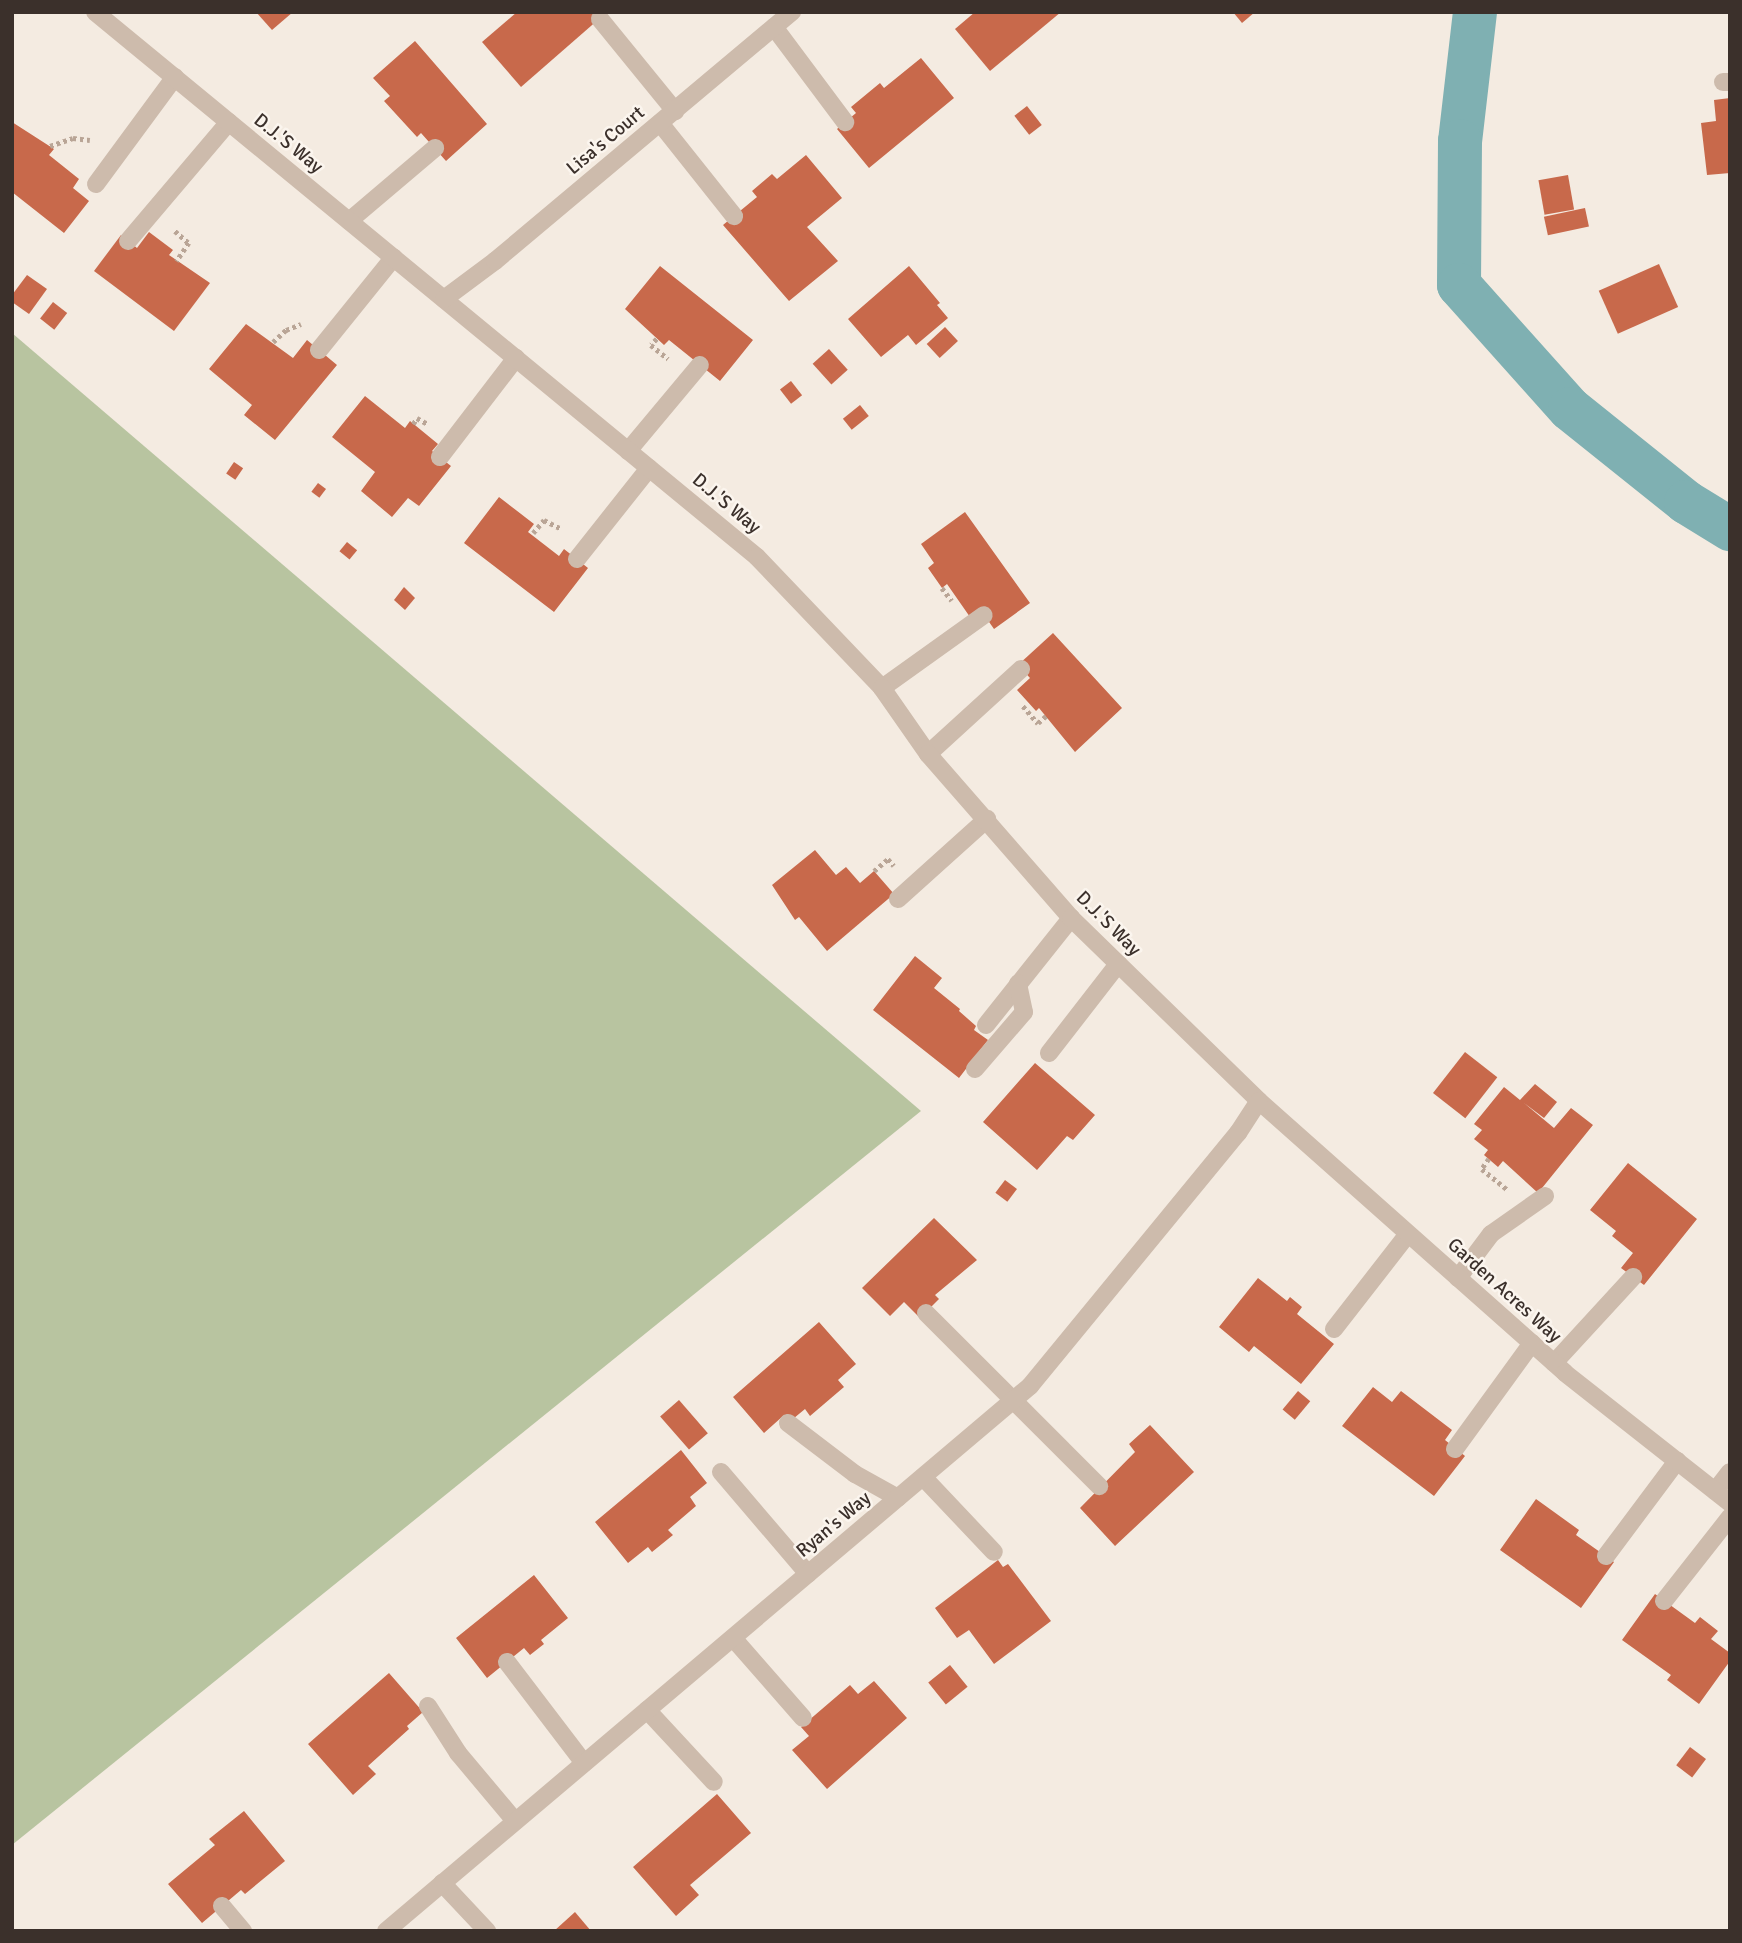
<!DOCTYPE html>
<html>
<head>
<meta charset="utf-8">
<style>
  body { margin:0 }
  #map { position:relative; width:1742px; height:1943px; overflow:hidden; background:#f4ebe1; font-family:Signika,sans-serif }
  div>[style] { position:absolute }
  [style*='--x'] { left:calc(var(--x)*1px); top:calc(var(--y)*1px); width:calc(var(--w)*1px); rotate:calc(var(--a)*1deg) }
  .green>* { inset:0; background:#b8c4a0 }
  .canal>* { height:44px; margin:-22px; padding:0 22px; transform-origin:22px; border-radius:22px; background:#7fb0b2 }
  .building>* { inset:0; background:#c8694b; transform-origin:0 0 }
  .path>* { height:4.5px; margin-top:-2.25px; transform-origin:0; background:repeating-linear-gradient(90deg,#b9a596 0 3.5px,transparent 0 7px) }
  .lane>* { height:18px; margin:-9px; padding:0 9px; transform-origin:9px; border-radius:9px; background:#cdbbac }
  .street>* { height:18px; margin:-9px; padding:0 9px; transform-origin:9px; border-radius:9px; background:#cdbbac }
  span { translate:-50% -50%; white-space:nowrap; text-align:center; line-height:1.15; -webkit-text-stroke:5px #fbf5ee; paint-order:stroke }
  .street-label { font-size:19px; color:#3b302b }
  .frame { position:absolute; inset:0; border:14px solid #3b302b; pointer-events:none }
</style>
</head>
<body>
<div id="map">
  <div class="green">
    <i style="clip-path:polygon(12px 333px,921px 1111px,12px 1845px)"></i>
  </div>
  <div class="canal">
    <i style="--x:1475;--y:12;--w:130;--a:96.6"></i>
    <i style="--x:1460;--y:141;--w:144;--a:90.4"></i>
    <i style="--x:1459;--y:285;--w:166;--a:48.2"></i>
    <i style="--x:1570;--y:409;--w:149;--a:38.7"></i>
    <i style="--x:1686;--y:502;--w:52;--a:31.5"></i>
  </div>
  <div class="building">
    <i style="clip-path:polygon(256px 12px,293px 12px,272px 30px)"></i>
    <i style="clip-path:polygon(517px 12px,607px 12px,521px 87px,482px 42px)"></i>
    <i style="clip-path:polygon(975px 12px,1061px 12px,990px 71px,955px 29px)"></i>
    <i style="clip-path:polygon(1233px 12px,1255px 12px,1242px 23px)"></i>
    <i style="clip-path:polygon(415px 41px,487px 124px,446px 161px,421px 133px,417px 137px,384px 101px,390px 96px,373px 78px)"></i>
    <i style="clip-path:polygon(921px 58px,954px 98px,869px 168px,837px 129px,856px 113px,851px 107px,880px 83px,884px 88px)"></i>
    <i style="clip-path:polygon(1730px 98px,1730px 173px,1707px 175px,1701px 123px,1716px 121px,1714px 100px)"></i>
    <i style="left:1027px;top:106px;width:24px;height:16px;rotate:52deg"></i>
    <i style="clip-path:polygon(12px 122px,54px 149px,49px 155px,79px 179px,73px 188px,89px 201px,64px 233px,12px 192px)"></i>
    <i style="clip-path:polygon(806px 155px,842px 198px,807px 227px,838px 261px,789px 301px,723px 225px,757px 197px,752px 191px,772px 174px,777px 179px)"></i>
    <i style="left:1568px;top:175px;width:35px;height:30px;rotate:80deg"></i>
    <i style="left:1585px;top:208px;width:19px;height:42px;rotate:78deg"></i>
    <i style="clip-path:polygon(149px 232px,173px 250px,169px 255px,210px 283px,174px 331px,94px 271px,121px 235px,137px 248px)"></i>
    <i style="left:1659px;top:264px;width:47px;height:66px;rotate:66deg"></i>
    <i style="clip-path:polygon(660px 266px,753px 340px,720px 381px,669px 340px,664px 345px,625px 309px)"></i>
    <i style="clip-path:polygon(909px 266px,940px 303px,937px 305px,948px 318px,916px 345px,908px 335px,881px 357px,848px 319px)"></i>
    <i style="clip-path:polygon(27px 275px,47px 289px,29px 314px,12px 302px,12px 295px)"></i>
    <i style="left:53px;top:302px;width:18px;height:21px;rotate:38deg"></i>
    <i style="clip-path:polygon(246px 324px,293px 358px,307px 340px,337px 365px,275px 440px,244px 415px,252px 405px,209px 369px)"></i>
    <i style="left:945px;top:327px;width:19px;height:25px;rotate:47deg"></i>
    <i style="left:829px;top:349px;width:28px;height:22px;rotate:48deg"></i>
    <i style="left:791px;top:381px;width:18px;height:14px;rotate:52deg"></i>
    <i style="clip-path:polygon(365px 396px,405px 428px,410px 421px,438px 444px,432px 451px,451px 466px,419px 506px,408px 498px,392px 517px,361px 491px,375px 472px,332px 437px)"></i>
    <i style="left:860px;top:405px;width:14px;height:22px;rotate:51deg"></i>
    <i style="left:234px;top:462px;width:11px;height:14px;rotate:34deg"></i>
    <i style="left:318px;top:483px;width:10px;height:11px;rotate:37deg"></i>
    <i style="clip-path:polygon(499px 497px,534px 524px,528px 532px,559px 556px,564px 549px,588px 568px,554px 612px,464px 543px)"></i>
    <i style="clip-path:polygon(965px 512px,1030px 603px,994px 629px,980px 609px,970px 617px,947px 584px,942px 588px,928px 568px,934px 563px,921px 544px)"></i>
    <i style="left:347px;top:542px;width:13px;height:12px;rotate:39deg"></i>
    <i style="clip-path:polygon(404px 587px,415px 598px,405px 610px,394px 600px)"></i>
    <i style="clip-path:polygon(1053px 633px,1122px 708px,1075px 752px,1039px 708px,1036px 711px,1017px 690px,1030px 678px,1018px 665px)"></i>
    <i style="clip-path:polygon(815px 850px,836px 875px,846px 867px,860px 883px,874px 871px,894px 894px,827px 951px,799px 917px,795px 920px,772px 885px)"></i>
    <i style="clip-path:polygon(915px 956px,942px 978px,934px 988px,960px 1009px,959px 1011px,976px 1026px,974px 1030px,988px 1040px,959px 1078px,873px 1010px)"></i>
    <i style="left:1465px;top:1052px;width:41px;height:52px;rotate:38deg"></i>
    <i style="clip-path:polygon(1035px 1063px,1095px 1115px,1073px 1140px,1067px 1136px,1037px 1170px,983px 1122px)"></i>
    <i style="clip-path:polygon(1535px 1084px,1557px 1102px,1544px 1118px,1524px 1103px,1554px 1128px,1571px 1108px,1593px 1125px,1538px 1193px,1503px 1161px,1498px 1167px,1484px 1155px,1488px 1150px,1474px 1139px,1482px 1130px,1474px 1124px,1504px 1087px,1520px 1100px)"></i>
    <i style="clip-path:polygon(1628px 1163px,1697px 1219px,1644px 1285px,1621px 1268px,1633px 1253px,1612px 1236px,1616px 1231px,1590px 1210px)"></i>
    <i style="left:1005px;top:1180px;width:15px;height:16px;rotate:37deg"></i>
    <i style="clip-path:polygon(934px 1218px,977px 1260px,935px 1295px,939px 1299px,920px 1318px,904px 1302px,890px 1316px,862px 1288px)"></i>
    <i style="clip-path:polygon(1258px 1278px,1287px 1301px,1290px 1297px,1302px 1307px,1297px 1314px,1334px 1344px,1301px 1384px,1254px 1346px,1249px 1352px,1219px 1327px)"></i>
    <i style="clip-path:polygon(819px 1322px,856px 1364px,838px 1380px,844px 1387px,810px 1416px,805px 1409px,788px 1423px,783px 1416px,764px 1433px,733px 1397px)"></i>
    <i style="clip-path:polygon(1373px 1387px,1392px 1402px,1401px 1391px,1452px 1430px,1445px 1440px,1465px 1456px,1434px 1496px,1342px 1426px)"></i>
    <i style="left:1298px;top:1391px;width:16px;height:24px;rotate:40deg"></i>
    <i style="left:679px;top:1400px;width:44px;height:25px;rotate:49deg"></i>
    <i style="clip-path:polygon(1150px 1425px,1194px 1472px,1115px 1546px,1080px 1508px,1135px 1452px,1129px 1444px)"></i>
    <i style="clip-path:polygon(681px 1450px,707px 1483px,690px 1497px,696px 1506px,668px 1530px,673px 1535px,652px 1552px,648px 1547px,628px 1563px,595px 1522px)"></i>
    <i style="clip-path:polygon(1536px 1499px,1579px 1530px,1576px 1535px,1614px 1562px,1581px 1608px,1500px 1550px)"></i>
    <i style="clip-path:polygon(998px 1560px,1003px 1567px,1008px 1564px,1051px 1621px,994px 1664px,969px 1630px,957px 1638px,935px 1608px)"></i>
    <i style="clip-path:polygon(534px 1575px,568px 1618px,541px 1640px,544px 1644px,530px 1655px,524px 1648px,487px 1678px,456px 1638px)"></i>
    <i style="clip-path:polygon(1655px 1594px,1695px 1623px,1700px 1617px,1718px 1631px,1711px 1639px,1730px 1653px,1730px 1661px,1699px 1704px,1667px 1680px,1671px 1675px,1622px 1640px)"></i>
    <i style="left:950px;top:1665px;width:28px;height:28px;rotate:51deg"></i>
    <i style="clip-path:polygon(389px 1673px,423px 1712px,407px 1726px,409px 1729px,368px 1766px,376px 1774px,353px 1795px,308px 1744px)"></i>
    <i style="clip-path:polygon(874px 1681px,907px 1718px,827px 1789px,792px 1750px,809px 1736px,801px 1727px,850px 1685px,858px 1694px)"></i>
    <i style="left:1690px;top:1747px;width:20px;height:23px;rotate:37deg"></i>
    <i style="clip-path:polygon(717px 1794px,751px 1833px,690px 1885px,699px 1895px,676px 1916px,633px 1867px)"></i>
    <i style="clip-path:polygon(244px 1811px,285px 1861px,245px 1894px,241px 1890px,202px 1923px,168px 1884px,215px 1845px,209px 1839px)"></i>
    <i style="clip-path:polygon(575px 1912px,591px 1931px,554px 1931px)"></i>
  </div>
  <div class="path">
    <i style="--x:50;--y:146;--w:24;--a:-19"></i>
    <i style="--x:73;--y:138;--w:17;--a:7"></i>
    <i style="--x:175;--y:231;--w:18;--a:41"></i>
    <i style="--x:189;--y:243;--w:22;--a:124"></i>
    <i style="--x:657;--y:339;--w:8;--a:135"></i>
    <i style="--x:651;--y:345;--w:22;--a:39"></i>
    <i style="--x:273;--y:342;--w:18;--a:-43"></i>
    <i style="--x:286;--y:330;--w:16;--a:-22"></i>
    <i style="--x:413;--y:424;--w:7;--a:-56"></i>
    <i style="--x:417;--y:418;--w:13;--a:29"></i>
    <i style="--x:533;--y:533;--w:17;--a:-50"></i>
    <i style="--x:544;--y:520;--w:20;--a:27"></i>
    <i style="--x:942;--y:588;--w:16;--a:52"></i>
    <i style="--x:1023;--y:706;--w:23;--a:49"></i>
    <i style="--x:1038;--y:723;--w:11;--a:-41"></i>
    <i style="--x:874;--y:871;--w:18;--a:-41"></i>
    <i style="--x:888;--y:859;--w:9;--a:49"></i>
    <i style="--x:1489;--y:1159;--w:12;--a:125"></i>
    <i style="--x:1482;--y:1169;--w:32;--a:39"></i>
  </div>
  <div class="lane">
    <i style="--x:600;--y:19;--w:119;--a:50.8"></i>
    <i style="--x:774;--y:27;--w:119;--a:53.2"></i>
    <i style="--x:1723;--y:82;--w:7;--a:0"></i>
    <i style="--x:660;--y:123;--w:119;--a:51.5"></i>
    <i style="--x:96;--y:184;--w:133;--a:-53.6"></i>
    <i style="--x:349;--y:221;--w:113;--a:-40.3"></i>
    <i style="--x:128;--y:241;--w:156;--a:-49.7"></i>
    <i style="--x:319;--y:350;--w:119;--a:-51.1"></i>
    <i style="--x:628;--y:451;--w:112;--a:-50.1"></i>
    <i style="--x:440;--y:457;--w:125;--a:-52.5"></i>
    <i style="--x:577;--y:559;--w:116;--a:-51.6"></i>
    <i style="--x:882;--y:688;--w:125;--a:-35.6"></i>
    <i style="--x:928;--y:754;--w:126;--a:-42.4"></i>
    <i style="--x:898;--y:899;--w:120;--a:-42"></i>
    <i style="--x:986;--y:1025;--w:137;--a:-51.5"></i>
    <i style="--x:1049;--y:1053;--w:113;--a:-52.2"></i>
    <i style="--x:975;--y:1069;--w:75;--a:-49.3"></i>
    <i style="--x:1024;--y:1012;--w:29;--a:-102"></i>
    <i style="--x:1458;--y:1278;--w:55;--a:-53.1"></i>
    <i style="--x:1491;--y:1234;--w:66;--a:-35.1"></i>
    <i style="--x:926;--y:1313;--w:245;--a:45"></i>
    <i style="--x:1334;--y:1329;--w:120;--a:-52.1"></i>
    <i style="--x:1554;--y:1363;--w:117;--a:-47.4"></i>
    <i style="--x:788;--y:1423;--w:84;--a:37.3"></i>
    <i style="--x:855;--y:1474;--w:49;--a:29.2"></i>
    <i style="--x:1455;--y:1449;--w:131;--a:-54"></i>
    <i style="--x:721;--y:1472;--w:134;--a:49.5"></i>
    <i style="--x:923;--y:1477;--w:103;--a:46.6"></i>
    <i style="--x:1715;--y:1491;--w:24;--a:-52"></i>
    <i style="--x:1606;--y:1556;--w:119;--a:-53.2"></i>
    <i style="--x:1664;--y:1601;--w:107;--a:-51.8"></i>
    <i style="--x:733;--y:1638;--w:106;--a:48.8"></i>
    <i style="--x:507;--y:1662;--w:127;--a:52.7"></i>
    <i style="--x:428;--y:1706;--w:56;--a:57.4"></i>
    <i style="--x:458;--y:1753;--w:89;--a:50"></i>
    <i style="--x:647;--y:1710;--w:98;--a:47.1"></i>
    <i style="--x:442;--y:1883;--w:66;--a:46.8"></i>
    <i style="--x:222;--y:1906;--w:33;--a:50"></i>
  </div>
  <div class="street">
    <i style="--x:95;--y:12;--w:857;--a:39.46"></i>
    <i style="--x:757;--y:557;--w:181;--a:46.3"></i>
    <i style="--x:882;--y:688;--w:80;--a:55.1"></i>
    <i style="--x:928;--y:754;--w:218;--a:48.9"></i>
    <i style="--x:1071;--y:918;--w:262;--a:44.2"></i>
    <i style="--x:1259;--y:1101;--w:409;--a:41.6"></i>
    <i style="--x:1565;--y:1373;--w:210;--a:38.2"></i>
    <i style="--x:444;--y:299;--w:64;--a:-36.7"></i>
    <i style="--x:495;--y:261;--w:388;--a:-40"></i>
    <i style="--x:386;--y:1931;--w:844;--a:-40.24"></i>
    <i style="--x:1030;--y:1386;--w:328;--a:-50.6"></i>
    <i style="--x:1238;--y:1133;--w:38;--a:-57"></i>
  </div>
  <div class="street-label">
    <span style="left:606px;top:141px;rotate:-40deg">Lisa's Court</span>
    <span style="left:288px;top:144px;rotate:39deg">D.J.'S Way</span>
    <span style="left:726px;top:504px;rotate:40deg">D.J.'S Way</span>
    <span style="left:1108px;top:924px;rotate:45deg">D.J.'S Way</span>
    <span style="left:1504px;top:1291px;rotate:42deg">Garden Acres Way</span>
    <span style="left:834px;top:1525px;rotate:-40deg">Ryan's Way</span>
  </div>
  <div class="frame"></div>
</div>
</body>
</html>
